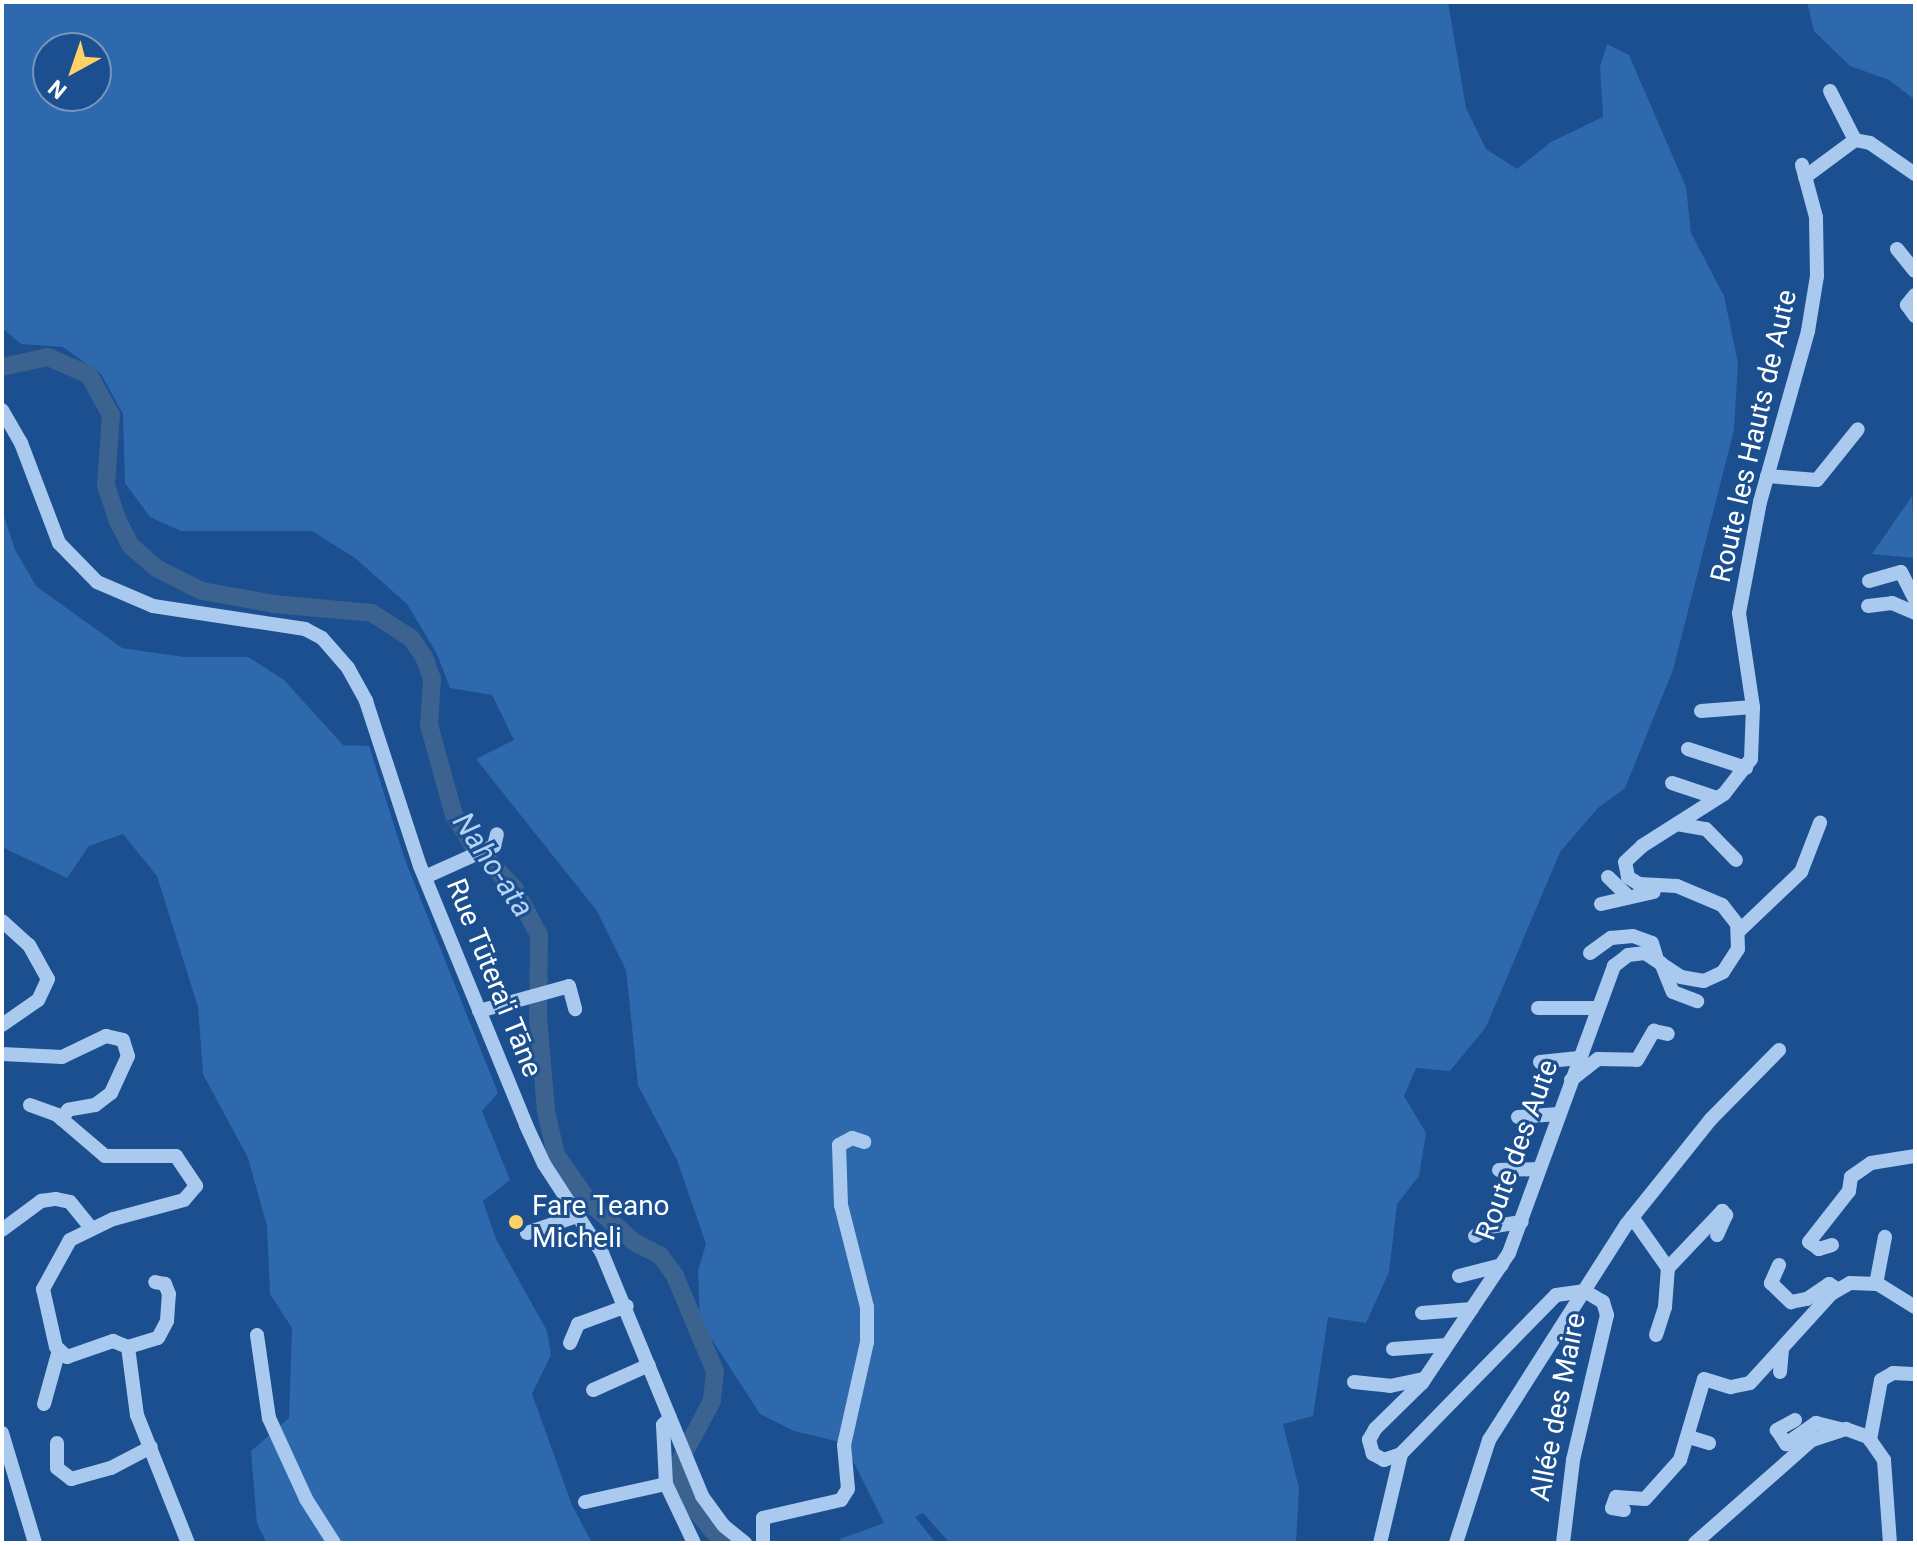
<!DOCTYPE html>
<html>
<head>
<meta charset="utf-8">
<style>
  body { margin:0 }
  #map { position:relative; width:1917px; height:1545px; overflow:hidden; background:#1b4f8f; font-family:Roboto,sans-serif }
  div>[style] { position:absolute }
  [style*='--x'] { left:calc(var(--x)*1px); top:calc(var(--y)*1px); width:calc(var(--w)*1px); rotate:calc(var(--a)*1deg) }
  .green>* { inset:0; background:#2e69ad }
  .river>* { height:18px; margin:-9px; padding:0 9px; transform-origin:9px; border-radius:9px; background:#3c6290 }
  .minor>* { height:14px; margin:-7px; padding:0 7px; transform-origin:7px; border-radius:7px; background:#a9c9ee }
  .dots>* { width:22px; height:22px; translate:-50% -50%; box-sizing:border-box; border:4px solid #1b4f8f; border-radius:50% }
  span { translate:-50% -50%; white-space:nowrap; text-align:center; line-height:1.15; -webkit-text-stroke:6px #1b4f8f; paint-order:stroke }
  .street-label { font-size:28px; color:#fff }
  .poi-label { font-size:28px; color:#fff }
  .left { translate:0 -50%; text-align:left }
  .water-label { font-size:30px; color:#b5d3f5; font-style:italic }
  .frame { position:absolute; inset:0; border:4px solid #fff; pointer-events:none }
  .north { position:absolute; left:32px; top:32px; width:80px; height:80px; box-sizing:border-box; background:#1b4f8f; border:2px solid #7695bc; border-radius:50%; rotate:220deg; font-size:22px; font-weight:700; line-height:32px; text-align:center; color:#fff }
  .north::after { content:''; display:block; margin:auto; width:28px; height:36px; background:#ffd166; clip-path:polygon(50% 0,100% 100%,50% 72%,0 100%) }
</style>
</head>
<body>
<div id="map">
  <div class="green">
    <i style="clip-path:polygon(evenodd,2px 2px,1448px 2px,1466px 108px,1486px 149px,1517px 169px,1551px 142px,1603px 117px,1600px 67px,1607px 44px,1629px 55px,1686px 187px,1691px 233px,1724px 296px,1738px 363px,1734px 430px,1673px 670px,1625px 788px,1598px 808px,1560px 852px,1486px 1027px,1450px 1071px,1416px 1068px,1404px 1096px,1426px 1133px,1419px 1176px,1397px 1204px,1389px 1272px,1366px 1323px,1328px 1317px,1313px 1416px,1283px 1424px,1299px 1488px,1296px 1543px,950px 1543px,923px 1513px,915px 1517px,936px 1543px,841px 1543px,840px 1539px,884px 1523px,844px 1443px,794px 1431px,760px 1414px,700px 1321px,698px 1271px,706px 1244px,677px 1160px,638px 1085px,626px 970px,597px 911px,476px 759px,514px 740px,492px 695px,450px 688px,437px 654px,407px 604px,355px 558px,312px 531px,181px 531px,150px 517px,125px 483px,123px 414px,101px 374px,63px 347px,21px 344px,2px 328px,2px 2px,48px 48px,96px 48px,96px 96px,48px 96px,48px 48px)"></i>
    <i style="clip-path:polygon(1807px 2px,1915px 2px,1915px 100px,1889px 80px,1850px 66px,1814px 31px)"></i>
    <i style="clip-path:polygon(1912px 496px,1915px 558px,1872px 554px)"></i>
    <i style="clip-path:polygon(2px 510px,15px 550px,36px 586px,122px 648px,184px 657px,248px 657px,284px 680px,343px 745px,369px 746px,405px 860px,498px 1093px,482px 1111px,510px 1180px,483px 1201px,496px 1239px,547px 1331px,551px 1355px,532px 1394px,572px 1505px,592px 1543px,267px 1543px,257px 1524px,251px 1451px,289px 1418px,292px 1328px,270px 1294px,267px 1226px,248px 1158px,203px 1074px,198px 1007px,157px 876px,123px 834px,89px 846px,67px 878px,2px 847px)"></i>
  </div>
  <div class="river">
    <i style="--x:2;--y:367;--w:47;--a:-12.3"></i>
    <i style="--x:48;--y:357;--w:45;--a:23.7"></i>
    <i style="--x:89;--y:375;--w:46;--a:61.2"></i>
    <i style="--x:111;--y:415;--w:70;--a:94.1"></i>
    <i style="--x:106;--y:485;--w:38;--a:72"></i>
    <i style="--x:118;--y:521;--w:28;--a:63"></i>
    <i style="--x:131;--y:546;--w:33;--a:41"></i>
    <i style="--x:156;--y:568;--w:51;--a:26.6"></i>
    <i style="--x:202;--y:591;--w:73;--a:10.2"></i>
    <i style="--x:274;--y:604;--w:98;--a:5.2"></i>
    <i style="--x:372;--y:613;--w:46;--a:32.7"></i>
    <i style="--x:411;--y:638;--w:23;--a:56"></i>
    <i style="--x:424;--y:657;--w:23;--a:70"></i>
    <i style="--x:432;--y:679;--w:46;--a:93.7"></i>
    <i style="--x:429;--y:725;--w:93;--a:74.5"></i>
    <i style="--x:454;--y:815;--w:34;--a:58"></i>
    <i style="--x:472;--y:844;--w:61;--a:46.3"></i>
    <i style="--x:514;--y:888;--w:53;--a:62"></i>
    <i style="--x:539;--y:935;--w:82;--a:90.7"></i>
    <i style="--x:538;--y:1017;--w:94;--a:85.1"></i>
    <i style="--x:546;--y:1111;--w:45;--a:77.2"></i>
    <i style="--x:556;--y:1155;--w:57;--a:54.9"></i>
    <i style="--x:589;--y:1202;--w:60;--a:41.6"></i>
    <i style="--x:634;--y:1242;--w:29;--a:27"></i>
    <i style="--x:660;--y:1255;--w:26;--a:54"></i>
    <i style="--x:675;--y:1276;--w:103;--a:67.2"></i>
    <i style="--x:715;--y:1371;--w:30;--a:96"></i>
    <i style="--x:712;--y:1401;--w:76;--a:118.2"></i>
    <i style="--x:676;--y:1468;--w:36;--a:69"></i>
    <i style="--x:689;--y:1502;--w:53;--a:50.3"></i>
  </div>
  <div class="minor">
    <i style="--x:1830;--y:91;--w:55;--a:63"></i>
    <i style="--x:1805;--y:177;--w:62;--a:-36.5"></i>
    <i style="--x:1855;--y:140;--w:15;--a:11"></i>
    <i style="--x:1870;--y:143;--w:55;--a:34.6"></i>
    <i style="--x:1897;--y:249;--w:28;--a:51"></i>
    <i style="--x:1915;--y:295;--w:13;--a:129"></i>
    <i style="--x:1907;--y:305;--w:14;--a:54"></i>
    <i style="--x:2;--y:410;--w:38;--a:60"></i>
    <i style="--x:21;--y:443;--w:107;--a:69.2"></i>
    <i style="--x:59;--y:543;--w:54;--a:45.7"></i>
    <i style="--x:97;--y:582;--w:61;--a:23.2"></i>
    <i style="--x:153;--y:606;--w:154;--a:8.6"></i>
    <i style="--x:305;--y:629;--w:19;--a:28"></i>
    <i style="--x:322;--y:638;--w:40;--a:49"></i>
    <i style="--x:348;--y:668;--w:38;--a:61"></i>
    <i style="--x:366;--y:701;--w:174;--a:71.9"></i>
    <i style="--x:420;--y:866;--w:280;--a:67.7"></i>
    <i style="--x:526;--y:1125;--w:43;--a:65.2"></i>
    <i style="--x:544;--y:1164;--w:106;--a:56.9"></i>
    <i style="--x:602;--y:1253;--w:263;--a:67.6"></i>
    <i style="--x:702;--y:1496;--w:37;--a:54"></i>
    <i style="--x:724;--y:1526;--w:27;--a:39"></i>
    <i style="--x:1767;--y:476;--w:50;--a:4.6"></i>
    <i style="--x:1817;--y:480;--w:65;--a:-51.2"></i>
    <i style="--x:1869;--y:581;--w:33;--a:-16"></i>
    <i style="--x:1901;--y:572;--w:30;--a:63"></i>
    <i style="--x:1868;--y:606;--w:24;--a:-7"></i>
    <i style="--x:1892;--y:603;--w:25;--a:23"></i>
    <i style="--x:1701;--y:711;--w:52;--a:-4.4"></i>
    <i style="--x:1688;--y:749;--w:61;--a:18.1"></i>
    <i style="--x:1672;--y:783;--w:47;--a:18.4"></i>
    <i style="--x:1677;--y:824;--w:29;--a:10"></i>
    <i style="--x:1706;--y:829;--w:43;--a:45.9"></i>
    <i style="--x:425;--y:877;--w:76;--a:-24.2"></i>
    <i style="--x:494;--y:846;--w:12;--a:-76"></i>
    <i style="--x:1608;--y:877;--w:29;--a:44"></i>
    <i style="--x:1601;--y:904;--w:54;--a:-12.8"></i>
    <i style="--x:2;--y:921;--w:36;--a:42"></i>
    <i style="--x:29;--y:945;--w:39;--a:61"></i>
    <i style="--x:48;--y:979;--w:23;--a:115"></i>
    <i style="--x:38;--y:1000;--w:44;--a:145.2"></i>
    <i style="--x:1739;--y:931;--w:86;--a:-43.6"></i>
    <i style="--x:1801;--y:872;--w:53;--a:-68.8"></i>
    <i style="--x:1590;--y:953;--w:26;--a:-36"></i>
    <i style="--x:1611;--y:938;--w:22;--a:-5"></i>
    <i style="--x:1633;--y:936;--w:20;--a:20"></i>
    <i style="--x:1652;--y:943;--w:17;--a:73"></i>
    <i style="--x:1661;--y:963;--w:31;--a:68"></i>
    <i style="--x:1673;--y:992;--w:26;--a:21"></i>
    <i style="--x:1538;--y:1008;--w:58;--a:0"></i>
    <i style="--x:479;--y:1011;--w:93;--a:-15.5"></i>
    <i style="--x:569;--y:986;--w:24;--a:75"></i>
    <i style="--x:2;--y:1054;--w:60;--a:2.9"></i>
    <i style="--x:62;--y:1057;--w:49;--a:-25.5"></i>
    <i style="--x:106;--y:1036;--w:17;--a:13"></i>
    <i style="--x:123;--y:1040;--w:17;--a:73"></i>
    <i style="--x:128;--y:1056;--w:41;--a:114.7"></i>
    <i style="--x:111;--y:1093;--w:20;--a:143"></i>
    <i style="--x:95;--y:1105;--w:27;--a:170"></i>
    <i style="--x:68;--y:1110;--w:11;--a:124"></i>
    <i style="--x:1540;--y:1062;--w:39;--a:-6"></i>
    <i style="--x:1571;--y:1080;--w:34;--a:-38"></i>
    <i style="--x:1598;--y:1059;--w:39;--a:1"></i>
    <i style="--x:1637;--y:1060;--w:34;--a:-60"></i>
    <i style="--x:1654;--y:1031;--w:14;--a:12"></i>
    <i style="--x:30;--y:1105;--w:29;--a:20"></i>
    <i style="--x:57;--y:1115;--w:63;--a:40.5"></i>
    <i style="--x:105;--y:1156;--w:71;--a:0"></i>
    <i style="--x:176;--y:1156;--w:36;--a:56"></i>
    <i style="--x:196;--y:1186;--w:18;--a:131"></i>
    <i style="--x:184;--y:1200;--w:73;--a:165"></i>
    <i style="--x:113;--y:1219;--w:48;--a:154"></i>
    <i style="--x:70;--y:1240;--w:56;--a:118.9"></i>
    <i style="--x:43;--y:1289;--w:59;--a:77.4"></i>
    <i style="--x:56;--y:1347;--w:15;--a:42"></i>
    <i style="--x:67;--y:1357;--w:49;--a:-19.2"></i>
    <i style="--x:113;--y:1341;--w:16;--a:22"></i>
    <i style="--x:128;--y:1347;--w:31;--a:-17"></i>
    <i style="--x:158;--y:1338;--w:19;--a:-62"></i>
    <i style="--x:167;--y:1321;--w:27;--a:-86"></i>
    <i style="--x:169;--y:1294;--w:11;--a:-112"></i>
    <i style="--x:165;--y:1284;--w:10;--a:-169"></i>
    <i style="--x:1518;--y:1117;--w:41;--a:-4.2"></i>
    <i style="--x:1499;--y:1170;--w:40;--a:-1.4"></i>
    <i style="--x:1632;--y:1217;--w:62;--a:54.8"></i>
    <i style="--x:1668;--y:1268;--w:79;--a:-46.5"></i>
    <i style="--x:1722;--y:1211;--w:6;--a:45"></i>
    <i style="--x:1726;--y:1215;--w:22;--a:114"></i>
    <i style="--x:2;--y:1230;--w:49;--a:-36.6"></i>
    <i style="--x:41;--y:1201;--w:15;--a:-8"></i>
    <i style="--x:56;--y:1199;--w:14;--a:12"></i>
    <i style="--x:70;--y:1202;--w:33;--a:51"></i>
    <i style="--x:527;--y:1233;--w:53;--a:-18.8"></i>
    <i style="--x:1475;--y:1236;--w:17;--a:-33"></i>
    <i style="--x:1489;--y:1227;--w:33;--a:-9"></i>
    <i style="--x:1832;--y:1245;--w:14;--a:163"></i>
    <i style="--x:1819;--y:1249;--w:12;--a:-145"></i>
    <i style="--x:1809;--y:1242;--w:65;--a:-51.9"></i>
    <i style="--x:1849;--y:1191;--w:14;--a:-82"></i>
    <i style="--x:1851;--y:1177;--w:24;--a:-35"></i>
    <i style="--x:1871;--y:1163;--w:45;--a:-9"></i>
    <i style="--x:1779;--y:1265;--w:20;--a:114"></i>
    <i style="--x:1771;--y:1283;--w:28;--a:44"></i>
    <i style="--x:1791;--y:1302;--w:16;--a:-11"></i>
    <i style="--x:1807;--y:1299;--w:27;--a:-34"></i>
    <i style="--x:1829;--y:1284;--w:9;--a:32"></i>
    <i style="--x:1459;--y:1276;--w:44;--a:-14.3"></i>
    <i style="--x:1876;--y:1284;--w:48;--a:-79.2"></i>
    <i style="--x:1585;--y:1291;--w:29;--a:172"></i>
    <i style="--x:1556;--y:1295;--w:222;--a:134.3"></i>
    <i style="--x:1401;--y:1454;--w:18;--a:161"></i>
    <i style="--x:1384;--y:1460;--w:13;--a:-151"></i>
    <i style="--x:1373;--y:1454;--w:15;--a:-106"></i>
    <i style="--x:1369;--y:1440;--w:13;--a:-61"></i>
    <i style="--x:1375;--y:1429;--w:66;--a:-44.4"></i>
    <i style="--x:1422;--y:1383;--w:156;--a:-56.2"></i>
    <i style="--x:1509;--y:1253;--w:306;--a:-69.9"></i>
    <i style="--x:1614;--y:966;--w:18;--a:-38"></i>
    <i style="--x:1628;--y:955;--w:17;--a:-7"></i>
    <i style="--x:1645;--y:953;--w:43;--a:33.7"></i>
    <i style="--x:1681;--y:977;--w:23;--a:10"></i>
    <i style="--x:1704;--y:981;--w:21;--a:-25"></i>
    <i style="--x:1723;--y:972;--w:27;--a:-57"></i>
    <i style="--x:1738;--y:949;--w:25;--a:-92"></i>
    <i style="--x:1737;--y:924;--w:24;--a:-128"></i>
    <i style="--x:1722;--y:905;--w:49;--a:-157.1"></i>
    <i style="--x:1677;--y:886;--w:38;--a:-177"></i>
    <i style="--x:1639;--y:884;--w:13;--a:-148"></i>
    <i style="--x:1628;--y:877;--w:15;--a:-101"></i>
    <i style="--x:1625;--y:862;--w:23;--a:-43"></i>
    <i style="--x:1642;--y:846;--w:97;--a:-32.4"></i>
    <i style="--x:1724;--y:794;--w:44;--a:-52.4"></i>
    <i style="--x:1751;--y:759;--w:52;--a:-87.8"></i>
    <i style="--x:1753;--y:707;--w:95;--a:-98.5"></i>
    <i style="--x:1739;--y:613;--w:113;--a:-79.3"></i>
    <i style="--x:1760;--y:502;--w:178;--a:-74.3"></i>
    <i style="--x:1808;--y:331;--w:56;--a:-80.7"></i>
    <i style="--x:1817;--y:276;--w:59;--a:-91"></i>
    <i style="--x:1816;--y:217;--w:54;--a:-105.1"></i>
    <i style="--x:1422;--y:1313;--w:50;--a:-4.6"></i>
    <i style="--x:257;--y:1335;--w:84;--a:81.8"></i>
    <i style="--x:269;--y:1418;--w:89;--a:65.4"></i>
    <i style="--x:306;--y:1499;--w:52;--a:57.5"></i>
    <i style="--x:1656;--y:1335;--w:29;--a:-72"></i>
    <i style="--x:1665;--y:1307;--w:40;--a:-85.7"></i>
    <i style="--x:570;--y:1343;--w:21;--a:-67"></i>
    <i style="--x:578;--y:1324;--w:52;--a:-20.2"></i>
    <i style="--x:128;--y:1347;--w:69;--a:82.5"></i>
    <i style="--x:137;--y:1415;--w:138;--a:68.3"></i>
    <i style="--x:1393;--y:1349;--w:54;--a:-4.2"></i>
    <i style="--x:1780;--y:1372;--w:24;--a:-85"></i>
    <i style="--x:1354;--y:1382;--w:36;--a:6"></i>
    <i style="--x:1390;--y:1386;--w:35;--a:-12"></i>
    <i style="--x:593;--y:1390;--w:61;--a:-24.1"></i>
    <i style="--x:44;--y:1404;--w:56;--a:-74.5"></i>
    <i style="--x:670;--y:1418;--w:10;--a:135"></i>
    <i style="--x:663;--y:1425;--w:59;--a:87.1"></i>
    <i style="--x:666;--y:1484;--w:65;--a:64.6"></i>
    <i style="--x:1795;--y:1420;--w:21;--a:151"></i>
    <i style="--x:1777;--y:1430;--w:17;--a:57"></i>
    <i style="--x:1786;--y:1444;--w:37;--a:-35"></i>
    <i style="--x:1816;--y:1423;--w:25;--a:14"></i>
    <i style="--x:2;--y:1433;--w:115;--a:73.3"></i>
    <i style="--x:1689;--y:1437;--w:21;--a:17"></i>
    <i style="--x:1870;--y:1440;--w:61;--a:-79.6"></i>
    <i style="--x:1881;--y:1380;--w:14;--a:-30"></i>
    <i style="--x:1893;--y:1373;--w:20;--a:3"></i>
    <i style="--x:57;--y:1443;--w:25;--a:90"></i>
    <i style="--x:57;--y:1468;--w:18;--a:38"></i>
    <i style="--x:71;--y:1479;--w:41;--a:-15.4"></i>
    <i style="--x:111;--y:1468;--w:45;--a:-27.7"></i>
    <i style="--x:585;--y:1502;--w:83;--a:-12.5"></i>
    <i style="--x:1624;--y:1510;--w:12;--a:-171"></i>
    <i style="--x:1612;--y:1508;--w:12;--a:-70"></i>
    <i style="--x:1616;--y:1497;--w:29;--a:4"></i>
    <i style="--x:1645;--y:1499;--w:52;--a:-48.1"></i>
    <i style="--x:1680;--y:1460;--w:84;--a:-73.5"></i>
    <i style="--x:1704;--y:1379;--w:28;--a:17"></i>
    <i style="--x:1731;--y:1387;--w:19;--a:-12"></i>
    <i style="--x:1750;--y:1383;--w:120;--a:-47.7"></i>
    <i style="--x:1831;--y:1294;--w:22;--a:-30"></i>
    <i style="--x:1850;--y:1283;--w:28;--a:2"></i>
    <i style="--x:1878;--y:1284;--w:44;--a:31.9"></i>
    <i style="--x:763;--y:1543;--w:25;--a:-90"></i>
    <i style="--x:763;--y:1518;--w:80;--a:-13"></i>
    <i style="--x:841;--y:1500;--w:13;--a:-58"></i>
    <i style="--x:848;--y:1489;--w:44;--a:-95.2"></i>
    <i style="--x:844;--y:1445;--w:106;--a:-77.4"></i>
    <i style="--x:867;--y:1342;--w:35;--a:-90"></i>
    <i style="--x:867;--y:1307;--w:105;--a:-104.3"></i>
    <i style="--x:841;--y:1205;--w:60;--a:-91.9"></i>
    <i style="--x:839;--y:1145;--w:15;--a:-28"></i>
    <i style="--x:852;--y:1138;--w:13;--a:18"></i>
    <i style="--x:1380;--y:1543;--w:91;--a:-76.7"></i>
    <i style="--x:1456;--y:1543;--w:108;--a:-72.2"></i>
    <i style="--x:1489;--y:1440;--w:255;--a:-57.5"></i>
    <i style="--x:1626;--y:1225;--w:136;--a:-51.3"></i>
    <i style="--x:1711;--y:1119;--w:97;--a:-45.4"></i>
    <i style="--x:1563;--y:1543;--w:84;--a:-83.1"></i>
    <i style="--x:1573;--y:1460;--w:149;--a:-76.8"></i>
    <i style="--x:1607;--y:1315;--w:14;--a:-107"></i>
    <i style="--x:1603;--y:1302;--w:21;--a:-149"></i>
    <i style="--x:1695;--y:1543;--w:156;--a:-41.4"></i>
    <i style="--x:1812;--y:1440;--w:36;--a:-18"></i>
    <i style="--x:1846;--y:1429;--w:23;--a:20"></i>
    <i style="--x:1868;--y:1437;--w:28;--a:55"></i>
    <i style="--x:1884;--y:1460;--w:83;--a:85.9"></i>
  </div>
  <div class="dots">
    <i style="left:516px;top:1222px;background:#ffd166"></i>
  </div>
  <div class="street-label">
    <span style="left:1754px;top:436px;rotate:-77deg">Route les Hauts de Aute</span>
    <span style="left:494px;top:978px;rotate:68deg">Rue Tūtera'i Tāne</span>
    <span style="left:1517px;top:1150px;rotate:-70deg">Route des Aute</span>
    <span style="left:1558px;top:1407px;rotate:-79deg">Allée des Maire</span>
  </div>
  <div class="poi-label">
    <span class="left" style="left:532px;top:1222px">Fare Teano<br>Micheli</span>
  </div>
  <div class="water-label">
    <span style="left:493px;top:865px;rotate:56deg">Naho-ata</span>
  </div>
  <div class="frame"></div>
  <div class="north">N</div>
</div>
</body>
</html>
